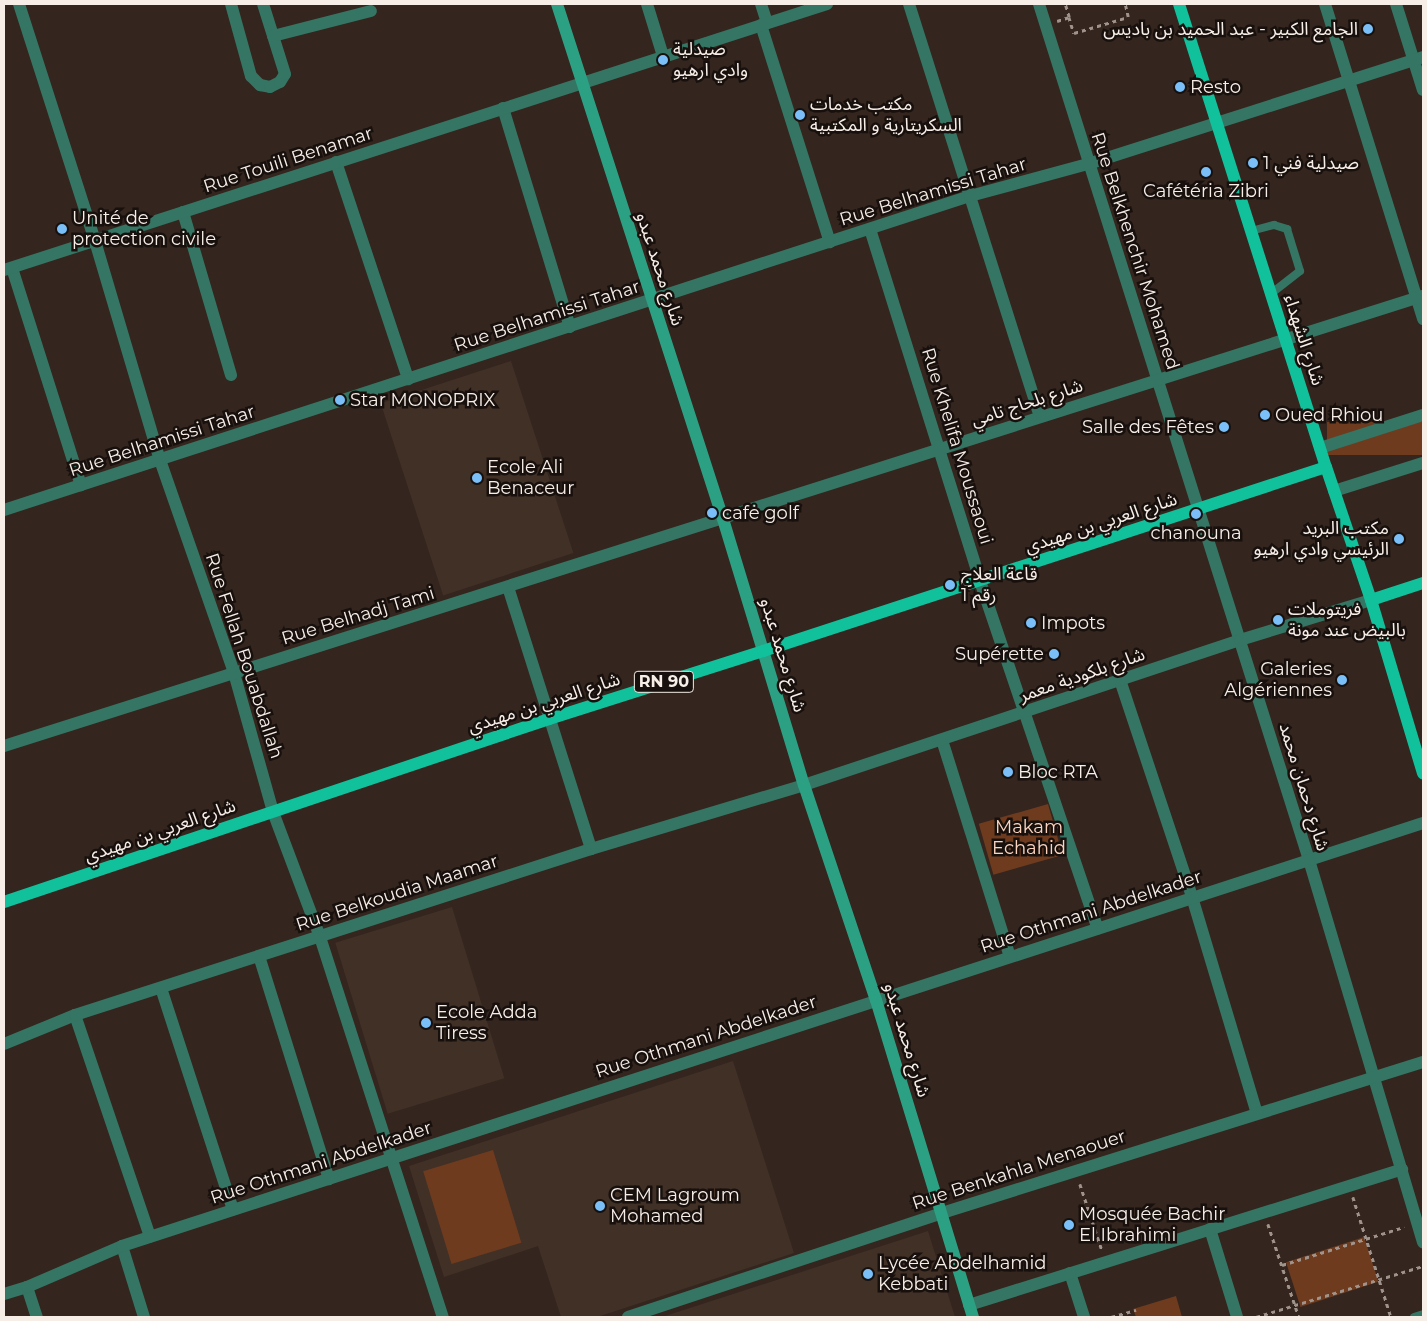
<!DOCTYPE html>
<html>
<head>
<meta charset="utf-8">
<style>
  body { margin:0 }
  #map { position:relative; width:1427px; height:1321px; overflow:hidden; background:#34251e; font-family:Montserrat,"Noto Sans Arabic",sans-serif }
  div>[style] { position:absolute }
  [style*='--x'] { left:calc(var(--x)*1px); top:calc(var(--y)*1px); width:calc(var(--w)*1px); rotate:calc(var(--a)*1deg) }
  .education>* { inset:0; background:#413026; transform-origin:0 0 }
  .green>* { inset:0; background:#6e3b1f; transform-origin:0 0 }
  .path>* { height:2.5px; margin-top:-1.25px; transform-origin:0; background:repeating-linear-gradient(90deg,#9f938c 0 4px,transparent 0 8px) }
  .lane>* { height:8px; margin:-4px; padding:0 4px; transform-origin:4px; border-radius:4px; background:#357563 }
  .street>* { height:12px; margin:-6px; padding:0 6px; transform-origin:6px; border-radius:6px; background:#357563 }
  .secondary>* { height:12px; margin:-6px; padding:0 6px; transform-origin:6px; border-radius:6px; background:#2ca083 }
  .primary>* { height:12px; margin:-6px; padding:0 6px; transform-origin:6px; border-radius:6px; background:#10c19c }
  .dots>* { width:14px; height:14px; translate:-50% -50%; box-sizing:border-box; border:2px solid #17100d; border-radius:50% }
  span { translate:-50% -50%; white-space:nowrap; text-align:center; line-height:1.15; -webkit-text-stroke:5px #17100d; paint-order:stroke }
  .shield-label span { padding:1px 4px; background:#17100d; border:1px solid; border-radius:4px; -webkit-text-stroke-width:0 }
  .shield-label { font-size:16px; color:#f8eee8; font-weight:700 }
  .poi-label { font-size:18px; color:#f8eee8 }
  .right { translate:-100% -50%; text-align:right }
  .left { translate:0 -50%; text-align:left }
  .street-label { font-size:18px; color:#f8eee8 }
  .park-label { font-size:18px; color:#fcd4c0 }
  .frame { position:absolute; inset:0; border:5px solid #f8eee8; pointer-events:none }
</style>
</head>
<body>
<div id="map">
  <div class="education">
    <i style="left:511px;top:361px;width:202px;height:137px;rotate:72deg"></i>
    <i style="left:452px;top:907px;width:179px;height:122px;rotate:73deg"></i>
    <i style="clip-path:polygon(733px 1061px,794px 1253px,597px 1317px,561px 1317px,538px 1246px,444px 1277px,409px 1166px)"></i>
    <i style="clip-path:polygon(928px 1231px,955px 1317px,662px 1317px)"></i>
  </div>
  <div class="green">
    <i style="left:1423px;top:422px;width:33px;height:96px;rotate:90deg"></i>
    <i style="left:1048px;top:804px;width:53px;height:72px;rotate:74deg"></i>
    <i style="left:493px;top:1150px;width:97px;height:73px;rotate:73deg"></i>
    <i style="left:1364px;top:1237px;width:47px;height:82px;rotate:72deg"></i>
    <i style="clip-path:polygon(1176px 1296px,1182px 1317px,1136px 1317px,1133px 1309px)"></i>
  </div>
  <div class="path">
    <i style="--x:1069;--y:17;--w:17;--a:73"></i>
    <i style="--x:1074;--y:33;--w:56;--a:-16.5"></i>
    <i style="--x:1128;--y:17;--w:13;--a:-103"></i>
    <i style="--x:1057;--y:21;--w:13;--a:-18"></i>
    <i style="--x:1069;--y:17;--w:14;--a:-107"></i>
    <i style="--x:1080;--y:1184;--w:70;--a:71.6"></i>
    <i style="--x:1353;--y:1197;--w:126;--a:72.4"></i>
    <i style="--x:1268;--y:1224;--w:98;--a:71.6"></i>
    <i style="--x:1282;--y:1265;--w:128;--a:-17.3"></i>
    <i style="--x:1111;--y:1317;--w:26;--a:-16"></i>
    <i style="--x:1256;--y:1317;--w:175;--a:-17"></i>
  </div>
  <div class="lane">
    <i style="--x:1251;--y:231;--w:24;--a:-15"></i>
    <i style="--x:1274;--y:225;--w:14;--a:17"></i>
    <i style="--x:1287;--y:229;--w:44;--a:72.8"></i>
    <i style="--x:1300;--y:271;--w:37;--a:142"></i>
    <i style="--x:1414;--y:1317;--w:9;--a:-18"></i>
  </div>
  <div class="street">
    <i style="--x:19;--y:4;--w:249;--a:72.2"></i>
    <i style="--x:95;--y:241;--w:228;--a:73.5"></i>
    <i style="--x:160;--y:460;--w:225;--a:70.8"></i>
    <i style="--x:234;--y:673;--w:144;--a:74.3"></i>
    <i style="--x:273;--y:812;--w:134;--a:69.4"></i>
    <i style="--x:320;--y:937;--w:399;--a:72.1"></i>
    <i style="--x:231;--y:4;--w:75;--a:74.5"></i>
    <i style="--x:251;--y:76;--w:13;--a:45"></i>
    <i style="--x:260;--y:85;--w:10;--a:11"></i>
    <i style="--x:270;--y:87;--w:11;--a:-27"></i>
    <i style="--x:280;--y:82;--w:9;--a:-58"></i>
    <i style="--x:285;--y:74;--w:73;--a:-107.4"></i>
    <i style="--x:647;--y:4;--w:54;--a:72.9"></i>
    <i style="--x:761;--y:4;--w:20;--a:72"></i>
    <i style="--x:909;--y:4;--w:433;--a:72.4"></i>
    <i style="--x:1039;--y:4;--w:898;--a:72.49"></i>
    <i style="--x:1309;--y:860;--w:399;--a:73.4"></i>
    <i style="--x:1325;--y:4;--w:330;--a:72.7"></i>
    <i style="--x:1396;--y:4;--w:90;--a:72.6"></i>
    <i style="--x:761;--y:25;--w:228;--a:72.4"></i>
    <i style="--x:273;--y:36;--w:101;--a:-14.3"></i>
    <i style="--x:503;--y:108;--w:229;--a:73"></i>
    <i style="--x:336;--y:162;--w:229;--a:71.6"></i>
    <i style="--x:183;--y:212;--w:170;--a:73.6"></i>
    <i style="--x:870;--y:229;--w:369;--a:72.6"></i>
    <i style="--x:980;--y:581;--w:367;--a:71.3"></i>
    <i style="--x:12;--y:268;--w:228;--a:72.4"></i>
    <i style="--x:4;--y:270;--w:865;--a:-17.91"></i>
    <i style="--x:1320;--y:448;--w:108;--a:-17.8"></i>
    <i style="--x:1334;--y:491;--w:93;--a:-17.5"></i>
    <i style="--x:4;--y:510;--w:1016;--a:-18.01"></i>
    <i style="--x:970;--y:196;--w:122;--a:-15.2"></i>
    <i style="--x:1088;--y:164;--w:352;--a:-17.7"></i>
    <i style="--x:508;--y:587;--w:275;--a:72.4"></i>
    <i style="--x:1120;--y:680;--w:229;--a:71.6"></i>
    <i style="--x:1192;--y:897;--w:226;--a:73.3"></i>
    <i style="--x:942;--y:740;--w:227;--a:72.6"></i>
    <i style="--x:4;--y:746;--w:1489;--a:-17.6"></i>
    <i style="--x:259;--y:956;--w:234;--a:72.6"></i>
    <i style="--x:161;--y:988;--w:233;--a:72"></i>
    <i style="--x:75;--y:1015;--w:234;--a:71.3"></i>
    <i style="--x:4;--y:1044;--w:77;--a:-22.2"></i>
    <i style="--x:75;--y:1015;--w:542;--a:-17.83"></i>
    <i style="--x:591;--y:849;--w:222;--a:-16.7"></i>
    <i style="--x:804;--y:785;--w:459;--a:-18.4"></i>
    <i style="--x:1240;--y:640;--w:137;--a:-17"></i>
    <i style="--x:1210;--y:1229;--w:92;--a:72.9"></i>
    <i style="--x:122;--y:1246;--w:74;--a:72.8"></i>
    <i style="--x:1070;--y:1273;--w:46;--a:72.3"></i>
    <i style="--x:27;--y:1287;--w:32;--a:72"></i>
    <i style="--x:4;--y:1294;--w:24;--a:-17"></i>
    <i style="--x:27;--y:1287;--w:103;--a:-23.3"></i>
    <i style="--x:122;--y:1246;--w:1368;--a:-18.01"></i>
    <i style="--x:969;--y:1305;--w:454;--a:-17.4"></i>
    <i style="--x:628;--y:1317;--w:331;--a:-18.3"></i>
    <i style="--x:942;--y:1213;--w:504;--a:-17.43"></i>
  </div>
  <div class="secondary">
    <i style="--x:557;--y:4;--w:541;--a:72.13"></i>
    <i style="--x:723;--y:519;--w:278;--a:73.1"></i>
    <i style="--x:804;--y:785;--w:227;--a:71.5"></i>
    <i style="--x:876;--y:1000;--w:332;--a:73"></i>
  </div>
  <div class="primary">
    <i style="--x:1179;--y:4;--w:486;--a:72.4"></i>
    <i style="--x:1326;--y:467;--w:140;--a:71.3"></i>
    <i style="--x:1371;--y:600;--w:181;--a:73.3"></i>
    <i style="--x:1371;--y:600;--w:55;--a:-18.1"></i>
    <i style="--x:4;--y:902;--w:575;--a:-18.56"></i>
    <i style="--x:549;--y:719;--w:225;--a:-17.6"></i>
    <i style="--x:763;--y:651;--w:592;--a:-18.1"></i>
  </div>
  <div class="dots">
    <i style="left:1368px;top:29px;background:#7abff8"></i>
    <i style="left:663px;top:60px;background:#7abff8"></i>
    <i style="left:1180px;top:87px;background:#7abff8"></i>
    <i style="left:800px;top:115px;background:#7abff8"></i>
    <i style="left:1253px;top:163px;background:#7abff8"></i>
    <i style="left:1206px;top:172px;background:#7abff8"></i>
    <i style="left:62px;top:229px;background:#7abff8"></i>
    <i style="left:340px;top:400px;background:#7abff8"></i>
    <i style="left:1265px;top:415px;background:#7abff8"></i>
    <i style="left:1224px;top:427px;background:#7abff8"></i>
    <i style="left:477px;top:478px;background:#7abff8"></i>
    <i style="left:712px;top:513px;background:#7abff8"></i>
    <i style="left:1196px;top:514px;background:#7abff8"></i>
    <i style="left:1399px;top:539px;background:#7abff8"></i>
    <i style="left:950px;top:585px;background:#7abff8"></i>
    <i style="left:1278px;top:620px;background:#7abff8"></i>
    <i style="left:1031px;top:623px;background:#7abff8"></i>
    <i style="left:1054px;top:654px;background:#7abff8"></i>
    <i style="left:1342px;top:680px;background:#7abff8"></i>
    <i style="left:1008px;top:772px;background:#7abff8"></i>
    <i style="left:426px;top:1023px;background:#7abff8"></i>
    <i style="left:600px;top:1206px;background:#7abff8"></i>
    <i style="left:1069px;top:1225px;background:#7abff8"></i>
    <i style="left:868px;top:1274px;background:#7abff8"></i>
  </div>
  <div class="shield-label">
    <span style="left:664px;top:682px">RN 90</span>
  </div>
  <div class="poi-label">
    <span class="right" style="left:1358px;top:29px">الجامع الكبير - عبد الحميد بن باديس</span>
    <span class="left" style="left:673px;top:60px">صيدلية<br>وادي ارهيو</span>
    <span class="left" style="left:1190px;top:87px">Resto</span>
    <span class="left" style="left:810px;top:115px">مكتب خدمات<br>السكريتارية و المكتبية</span>
    <span class="left" style="left:1263px;top:163px">صيدلية فني 1</span>
    <span style="left:1206px;top:191px">Cafétéria Zibri</span>
    <span class="left" style="left:72px;top:229px">Unité de<br>protection civile</span>
    <span class="left" style="left:350px;top:400px">Star MONOPRIX</span>
    <span class="left" style="left:1275px;top:415px">Oued Rhiou</span>
    <span class="right" style="left:1214px;top:427px">Salle des Fêtes</span>
    <span class="left" style="left:487px;top:478px">Ecole Ali<br>Benaceur</span>
    <span class="left" style="left:722px;top:513px">cafė golf</span>
    <span class="right" style="left:1389px;top:539px">مكتب البريد<br>الرئيسي وادي ارهيو</span>
    <span style="left:1196px;top:533px">chanouna</span>
    <span class="left" style="left:961px;top:585px">قاعة العلاج<br>رقم 1</span>
    <span class="left" style="left:1288px;top:620px">فريتوملات<br>بالبيض عند مونة</span>
    <span class="left" style="left:1041px;top:623px">Impots</span>
    <span class="right" style="left:1044px;top:654px">Supérette</span>
    <span class="right" style="left:1332px;top:680px">Galeries<br>Algériennes</span>
    <span class="left" style="left:1018px;top:772px">Bloc RTA</span>
    <span class="left" style="left:436px;top:1023px">Ecole Adda<br>Tiress</span>
    <span class="left" style="left:610px;top:1206px">CEM Lagroum<br>Mohamed</span>
    <span class="left" style="left:1079px;top:1225px">Mosquée Bachir<br>El Ibrahimi</span>
    <span class="left" style="left:878px;top:1274px">Lycée Abdelhamid<br>Kebbati</span>
  </div>
  <div class="street-label">
    <span style="left:288px;top:160px;rotate:-18deg">Rue Touili Benamar</span>
    <span style="left:933px;top:192px;rotate:-17deg">Rue Belhamissi Tahar</span>
    <span style="left:1135px;top:251px;rotate:72deg">Rue Belkhenchir Mohamed</span>
    <span style="left:660px;top:269px;rotate:72deg">شارع محمد عبدو</span>
    <span style="left:547px;top:316px;rotate:-18deg">Rue Belhamissi Tahar</span>
    <span style="left:1304px;top:340px;rotate:72deg">شارع الشهداء</span>
    <span style="left:1027px;top:403px;rotate:-18deg">شارع بلحاج تامي</span>
    <span style="left:162px;top:441px;rotate:-18deg">Rue Belhamissi Tahar</span>
    <span style="left:957px;top:446px;rotate:73deg">Rue Khelifa Moussaoui</span>
    <span style="left:1101px;top:523px;rotate:-18deg">شارع العربي بن مهيدي</span>
    <span style="left:358px;top:616px;rotate:-17deg">Rue Belhadj Tami</span>
    <span style="left:783px;top:655px;rotate:73deg">شارع محمد عبدو</span>
    <span style="left:244px;top:656px;rotate:72deg">Rue Fellah Bouabdallah</span>
    <span style="left:1082px;top:675px;rotate:-19deg">شارع بلكودية معمر</span>
    <span style="left:544px;top:703px;rotate:-18deg">شارع العربي بن مهيدي</span>
    <span style="left:1304px;top:787px;rotate:73deg">شارع دحمان محمد</span>
    <span style="left:160px;top:831px;rotate:-19deg">شارع العربي بن مهيدي</span>
    <span style="left:397px;top:893px;rotate:-18deg">Rue Belkoudia Maamar</span>
    <span style="left:1091px;top:912px;rotate:-18deg">Rue Othmani Abdelkader</span>
    <span style="left:706px;top:1037px;rotate:-18deg">Rue Othmani Abdelkader</span>
    <span style="left:907px;top:1040px;rotate:73deg">شارع محمد عبدو</span>
    <span style="left:321px;top:1163px;rotate:-18deg">Rue Othmani Abdelkader</span>
    <span style="left:1019px;top:1170px;rotate:-18deg">Rue Benkahla Menaouer</span>
  </div>
  <div class="park-label">
    <span style="left:1029px;top:838px">Makam<br>Echahid</span>
  </div>
  <div class="frame"></div>
</div>
</body>
</html>
